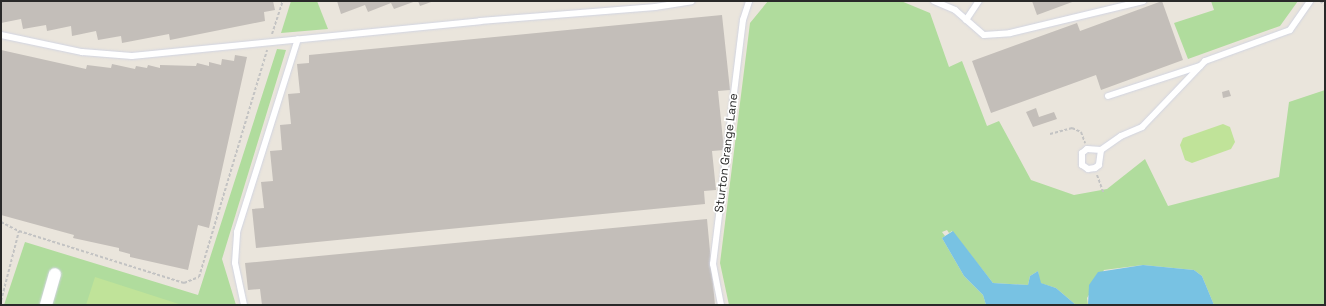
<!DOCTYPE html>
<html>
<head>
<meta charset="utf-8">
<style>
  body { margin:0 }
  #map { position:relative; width:1326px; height:306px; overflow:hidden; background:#eae5dc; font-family:"Space Grotesk",sans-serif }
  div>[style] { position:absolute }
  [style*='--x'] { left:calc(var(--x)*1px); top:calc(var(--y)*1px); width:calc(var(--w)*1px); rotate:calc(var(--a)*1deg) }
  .green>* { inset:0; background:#b0dc9d }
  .pitch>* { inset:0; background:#c0e399 }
  .water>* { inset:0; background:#78c2e3 }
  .building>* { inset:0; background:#c3beb9 }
  .path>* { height:2px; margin-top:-1px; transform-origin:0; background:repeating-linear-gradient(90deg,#c3c3c3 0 3px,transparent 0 5px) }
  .roads { filter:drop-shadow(0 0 1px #d1d4e1) drop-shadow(0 0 1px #d1d4e1) }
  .lane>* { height:6px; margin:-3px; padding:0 3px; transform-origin:3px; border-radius:3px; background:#fff }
  .street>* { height:12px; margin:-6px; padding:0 6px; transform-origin:6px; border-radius:6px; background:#fff }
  span { translate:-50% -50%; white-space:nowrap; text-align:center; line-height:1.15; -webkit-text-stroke:3.5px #fff; paint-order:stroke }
  .street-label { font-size:12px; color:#292929 }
  .frame { position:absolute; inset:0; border:2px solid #292929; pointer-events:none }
</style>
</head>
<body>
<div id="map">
  <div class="green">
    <i style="clip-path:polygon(291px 1px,317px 1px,328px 29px,281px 33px)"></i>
    <i style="clip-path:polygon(768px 1px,901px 1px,930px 13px,949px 67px,962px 61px,987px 126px,999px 121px,1031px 180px,1074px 195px,1107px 189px,1145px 159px,1168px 206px,1279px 177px,1289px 102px,1325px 90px,1325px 305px,1214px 305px,1202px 276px,1194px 270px,1143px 265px,1104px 270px,1087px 298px,1088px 305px,1076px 305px,1056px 288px,1040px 283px,1038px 271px,1030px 276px,1028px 285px,993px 283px,952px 231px,949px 233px,947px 230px,942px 232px,945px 236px,942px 238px,964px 276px,983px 295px,986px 305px,729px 305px,720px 263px,750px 23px)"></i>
    <i style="clip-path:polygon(1211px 1px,1298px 1px,1280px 26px,1188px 59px,1174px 23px,1214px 10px)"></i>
    <i style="clip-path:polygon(277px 49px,286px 50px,222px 259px,236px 305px,4px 305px,25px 242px,198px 295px)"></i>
  </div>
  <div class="pitch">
    <i style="clip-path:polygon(1223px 124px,1230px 127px,1235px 142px,1231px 149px,1192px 163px,1185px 160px,1180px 145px,1183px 138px)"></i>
    <i style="clip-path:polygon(95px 277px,182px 305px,86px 305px)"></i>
  </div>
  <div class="water">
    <i style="clip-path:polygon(953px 231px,993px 283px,1028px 285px,1030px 276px,1038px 271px,1041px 283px,1056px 288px,1076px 305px,986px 305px,983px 295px,964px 276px,942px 238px)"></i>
    <i style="clip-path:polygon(1143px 265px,1194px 270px,1202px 276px,1214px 305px,1088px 305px,1089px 285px,1098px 272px)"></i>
  </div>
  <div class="building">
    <i style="clip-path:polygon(1px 1px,273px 1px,275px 10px,264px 12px,265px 21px,170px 40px,169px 34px,122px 43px,121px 36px,98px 40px,96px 31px,72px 36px,71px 26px,47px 31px,46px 25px,23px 29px,21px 19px,1px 23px)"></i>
    <i style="clip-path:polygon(337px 1px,416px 1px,394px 9px,391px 3px,368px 12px,365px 5px,341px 14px)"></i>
    <i style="clip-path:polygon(418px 1px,434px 1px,420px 6px)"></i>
    <i style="clip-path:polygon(1032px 1px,1075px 1px,1037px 15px)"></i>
    <i style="clip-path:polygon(1162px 1px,1183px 60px,1101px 90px,1096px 75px,991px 113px,972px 61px,1077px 23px,1080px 31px)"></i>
    <i style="clip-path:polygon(722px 15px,730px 90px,718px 91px,724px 150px,712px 151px,716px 190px,704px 191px,705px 204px,256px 248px,252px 209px,264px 208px,261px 182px,273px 181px,270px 151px,282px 150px,280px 125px,291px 124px,288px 94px,300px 93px,297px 64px,309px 63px,309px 55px)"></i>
    <i style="clip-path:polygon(1px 50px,86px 69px,87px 65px,111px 68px,112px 64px,135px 69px,136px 66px,147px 68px,148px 65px,160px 68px,160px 65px,196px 66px,197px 63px,209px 66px,209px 62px,221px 65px,222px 59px,234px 61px,235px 55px,247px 57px,209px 228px,198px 225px,188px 270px,130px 257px,130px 254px,119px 251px,119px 248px,73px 238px,74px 235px,1px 215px)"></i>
    <i style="clip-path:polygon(1229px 90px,1231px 96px,1223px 98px,1222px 92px)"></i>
    <i style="clip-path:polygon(1036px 108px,1039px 117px,1054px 112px,1057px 119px,1033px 127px,1026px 112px)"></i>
    <i style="clip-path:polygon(707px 219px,715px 305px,262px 305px,260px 289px,248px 290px,245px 263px)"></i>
  </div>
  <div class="path">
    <i style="--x:1320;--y:1;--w:6;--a:39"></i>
    <i style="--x:272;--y:34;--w:35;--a:-72"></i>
    <i style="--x:1050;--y:134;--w:23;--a:-15"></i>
    <i style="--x:1072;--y:128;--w:10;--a:24"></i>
    <i style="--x:1081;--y:132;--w:12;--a:70"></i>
    <i style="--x:1097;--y:175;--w:20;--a:70"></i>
    <i style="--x:1;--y:222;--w:20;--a:27"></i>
    <i style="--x:19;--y:231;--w:173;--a:17.5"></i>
    <i style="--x:184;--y:283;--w:16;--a:-22"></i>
    <i style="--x:199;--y:277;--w:237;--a:-73.3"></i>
    <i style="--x:1;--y:301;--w:72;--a:-75.6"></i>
  </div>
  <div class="roads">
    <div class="lane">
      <i style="--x:934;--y:1;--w:23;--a:23"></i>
      <i style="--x:955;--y:10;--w:38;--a:41"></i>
      <i style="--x:984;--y:35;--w:26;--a:-4"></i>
      <i style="--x:1010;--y:33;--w:137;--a:-13.5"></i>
      <i style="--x:966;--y:20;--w:23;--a:-56"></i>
      <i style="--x:1;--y:35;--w:83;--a:11.9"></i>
      <i style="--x:82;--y:52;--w:50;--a:4.6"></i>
      <i style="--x:132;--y:56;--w:350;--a:-5.7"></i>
      <i style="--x:480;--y:21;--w:176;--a:-4.6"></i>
      <i style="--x:655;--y:7;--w:37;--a:-9"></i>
      <i style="--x:1108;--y:96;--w:97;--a:-18.1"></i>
      <i style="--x:1101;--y:150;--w:15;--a:98"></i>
      <i style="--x:1099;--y:165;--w:5;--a:143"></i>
      <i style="--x:1095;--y:168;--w:7;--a:172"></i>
      <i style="--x:1088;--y:169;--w:7;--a:-146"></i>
      <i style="--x:1082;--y:165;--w:12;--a:-90"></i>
      <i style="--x:1082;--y:153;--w:6;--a:-39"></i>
      <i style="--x:1087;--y:149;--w:14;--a:4"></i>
      <i style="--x:1101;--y:150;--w:24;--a:-35"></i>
      <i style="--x:1121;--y:136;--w:23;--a:-23"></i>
      <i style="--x:1142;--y:127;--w:91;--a:-46.3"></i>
      <i style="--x:1205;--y:61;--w:90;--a:-20"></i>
      <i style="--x:1290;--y:30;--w:35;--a:-55"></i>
      <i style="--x:244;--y:305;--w:43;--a:-102.1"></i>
      <i style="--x:235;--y:263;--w:31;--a:-86"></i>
      <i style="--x:237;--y:232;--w:202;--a:-72.5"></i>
      <i style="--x:721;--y:305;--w:42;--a:-101"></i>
      <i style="--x:713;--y:264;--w:246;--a:-83"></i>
      <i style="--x:743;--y:20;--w:20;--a:-72"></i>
    </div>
    <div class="street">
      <i style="--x:46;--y:305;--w:32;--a:-74"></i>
    </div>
  </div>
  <div class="street-label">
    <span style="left:727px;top:153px;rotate:-83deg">Sturton Grange Lane</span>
  </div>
  <div class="frame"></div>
</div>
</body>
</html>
